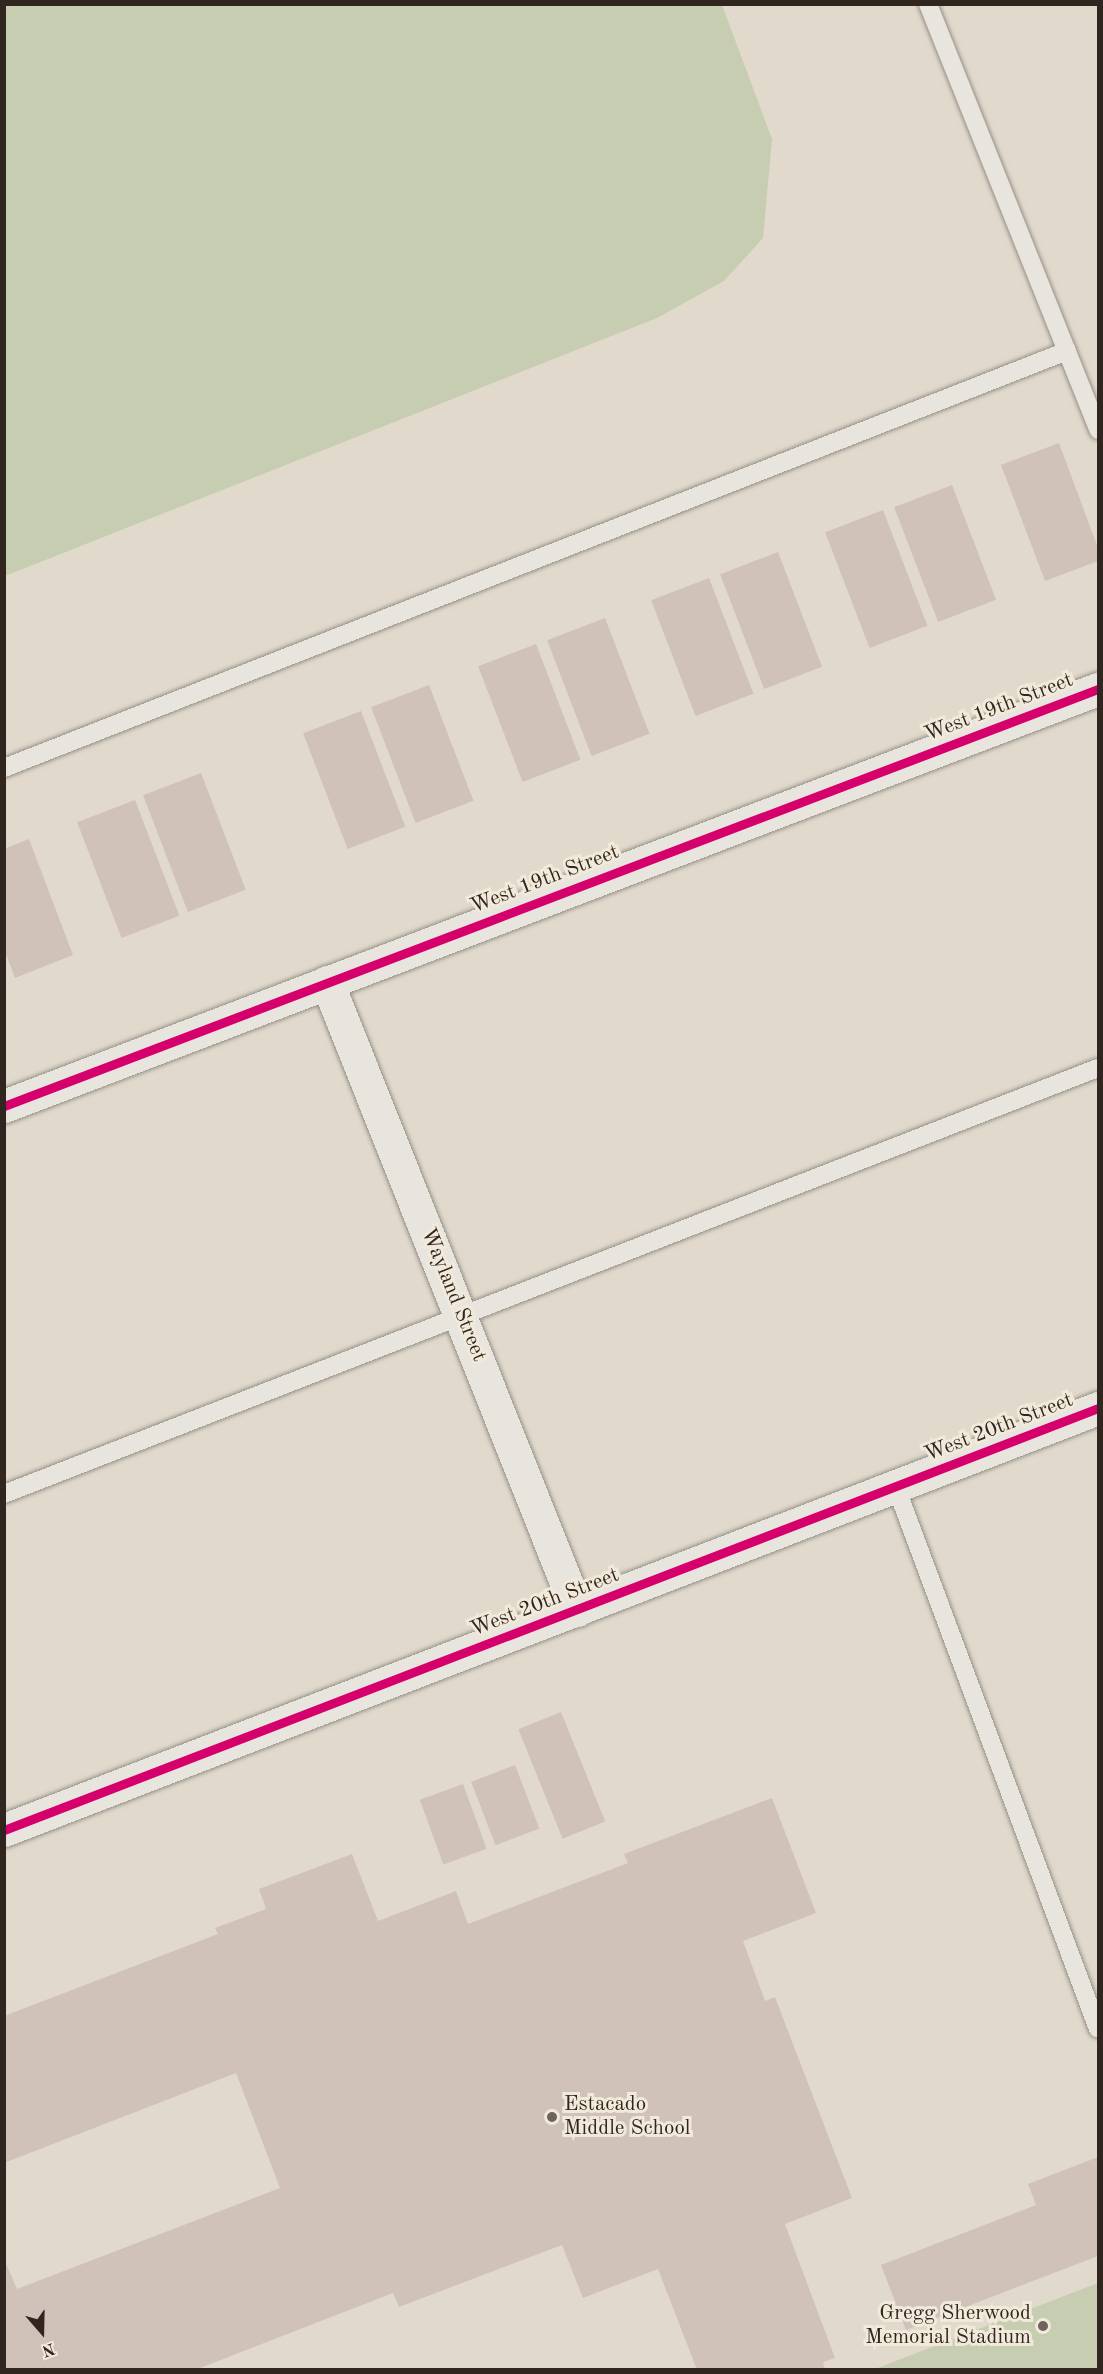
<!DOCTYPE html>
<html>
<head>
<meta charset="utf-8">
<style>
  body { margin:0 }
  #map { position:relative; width:1103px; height:2374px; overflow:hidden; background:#e1dacc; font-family:"Old Standard TT",serif }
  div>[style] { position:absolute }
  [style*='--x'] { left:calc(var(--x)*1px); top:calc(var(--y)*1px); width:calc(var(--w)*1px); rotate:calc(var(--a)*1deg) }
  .green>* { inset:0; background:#c7cdb0 }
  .building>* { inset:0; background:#d0c2b9; transform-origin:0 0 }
  .roads { filter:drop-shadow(0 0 2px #969087) drop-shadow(0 0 2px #969087) }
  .lane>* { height:18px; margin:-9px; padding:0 9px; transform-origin:9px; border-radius:9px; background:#e8e4de }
  .street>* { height:33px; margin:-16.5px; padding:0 16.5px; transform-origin:16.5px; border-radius:16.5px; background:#e8e4de }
  .cycleway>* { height:9px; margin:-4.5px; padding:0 4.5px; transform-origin:4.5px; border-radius:4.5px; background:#d6006c }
  .dots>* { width:16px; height:16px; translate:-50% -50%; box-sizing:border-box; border:3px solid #f1e9d9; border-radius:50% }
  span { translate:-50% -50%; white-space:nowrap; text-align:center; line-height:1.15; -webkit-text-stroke:6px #f1e9d9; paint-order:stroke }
  .street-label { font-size:21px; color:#31251f }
  .poi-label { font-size:21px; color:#31251f }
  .left { translate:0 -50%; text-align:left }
  .right { translate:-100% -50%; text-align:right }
  .frame { position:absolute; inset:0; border:6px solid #31251f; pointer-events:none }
  .north { position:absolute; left:12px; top:2302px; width:60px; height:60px; -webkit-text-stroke:4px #f1e9d9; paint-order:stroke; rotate:160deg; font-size:16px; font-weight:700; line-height:24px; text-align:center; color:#31251f }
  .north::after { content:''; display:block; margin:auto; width:21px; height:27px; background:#31251f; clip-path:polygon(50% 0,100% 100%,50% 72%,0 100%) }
</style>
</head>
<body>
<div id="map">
  <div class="green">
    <i style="clip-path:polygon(5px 4px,722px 5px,772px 139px,763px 238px,724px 281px,657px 318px,5px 576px)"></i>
    <i style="clip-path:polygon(1098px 2283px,1098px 2369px,875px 2369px)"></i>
  </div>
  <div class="building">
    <i style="clip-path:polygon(1059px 443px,1098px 548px,1098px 561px,1045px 581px,1001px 465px)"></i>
    <i style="left:952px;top:485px;width:123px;height:62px;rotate:69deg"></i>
    <i style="left:883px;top:510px;width:124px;height:62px;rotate:69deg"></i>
    <i style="left:778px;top:552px;width:123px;height:62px;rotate:69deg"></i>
    <i style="left:709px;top:578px;width:124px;height:62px;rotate:69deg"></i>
    <i style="left:605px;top:618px;width:124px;height:62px;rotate:69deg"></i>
    <i style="left:536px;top:644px;width:124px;height:62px;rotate:69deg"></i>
    <i style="left:429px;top:685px;width:124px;height:62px;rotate:69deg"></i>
    <i style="left:361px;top:711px;width:124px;height:62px;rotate:69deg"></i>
    <i style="left:201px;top:773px;width:125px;height:62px;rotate:69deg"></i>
    <i style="left:135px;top:800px;width:124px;height:62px;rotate:69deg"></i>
    <i style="clip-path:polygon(29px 839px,73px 955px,15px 978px,4px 949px,4px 849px)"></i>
    <i style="left:561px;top:1712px;width:118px;height:46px;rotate:68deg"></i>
    <i style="left:515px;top:1765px;width:68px;height:47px;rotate:69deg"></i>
    <i style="left:463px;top:1784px;width:69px;height:46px;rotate:70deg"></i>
    <i style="clip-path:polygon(772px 1798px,816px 1913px,743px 1941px,765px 2001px,775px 1997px,852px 2198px,785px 2224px,835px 2358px,823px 2362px,825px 2370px,697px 2370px,658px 2269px,583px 2298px,562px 2245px,399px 2307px,393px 2293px,195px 2370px,4px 2370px,4px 2259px,17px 2289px,280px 2188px,236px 2073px,4px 2163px,4px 2016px,218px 1934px,215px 1928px,266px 1909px,259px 1889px,352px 1854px,378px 1921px,456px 1891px,468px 1924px,628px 1863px,624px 1854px)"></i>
    <i style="clip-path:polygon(1098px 2157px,1098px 2256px,906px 2330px,881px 2265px,1036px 2205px,1028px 2184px)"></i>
  </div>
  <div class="roads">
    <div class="lane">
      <i style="--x:928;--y:4;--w:459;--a:68.2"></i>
      <i style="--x:4;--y:768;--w:1142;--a:-21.42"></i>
      <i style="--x:896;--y:1487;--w:578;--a:69.56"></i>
      <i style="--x:4;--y:1494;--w:1174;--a:-21.28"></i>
    </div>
    <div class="street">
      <i style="--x:327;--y:982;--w:676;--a:68.29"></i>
      <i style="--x:4;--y:1106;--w:1171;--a:-20.87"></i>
      <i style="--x:4;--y:1830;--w:1173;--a:-21.09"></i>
    </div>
  </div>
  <div class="cycleway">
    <i style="--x:4;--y:1106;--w:1171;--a:-20.87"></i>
    <i style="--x:4;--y:1830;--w:1173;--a:-21.09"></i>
  </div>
  <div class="dots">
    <i style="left:552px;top:2117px;background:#6f645c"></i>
    <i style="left:1043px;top:2326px;background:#6f645c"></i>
  </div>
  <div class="street-label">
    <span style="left:999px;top:708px;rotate:-21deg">West 19th Street</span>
    <span style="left:545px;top:880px;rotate:-21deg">West 19th Street</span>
    <span style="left:453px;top:1295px;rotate:68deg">Wayland Street</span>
    <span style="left:999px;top:1428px;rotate:-21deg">West 20th Street</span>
    <span style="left:545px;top:1603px;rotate:-21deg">West 20th Street</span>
  </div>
  <div class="poi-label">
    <span class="left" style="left:564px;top:2117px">Estacado<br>Middle School</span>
    <span class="right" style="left:1031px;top:2326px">Gregg Sherwood<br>Memorial Stadium</span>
  </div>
  <div class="frame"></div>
  <div class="north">N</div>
</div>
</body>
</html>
